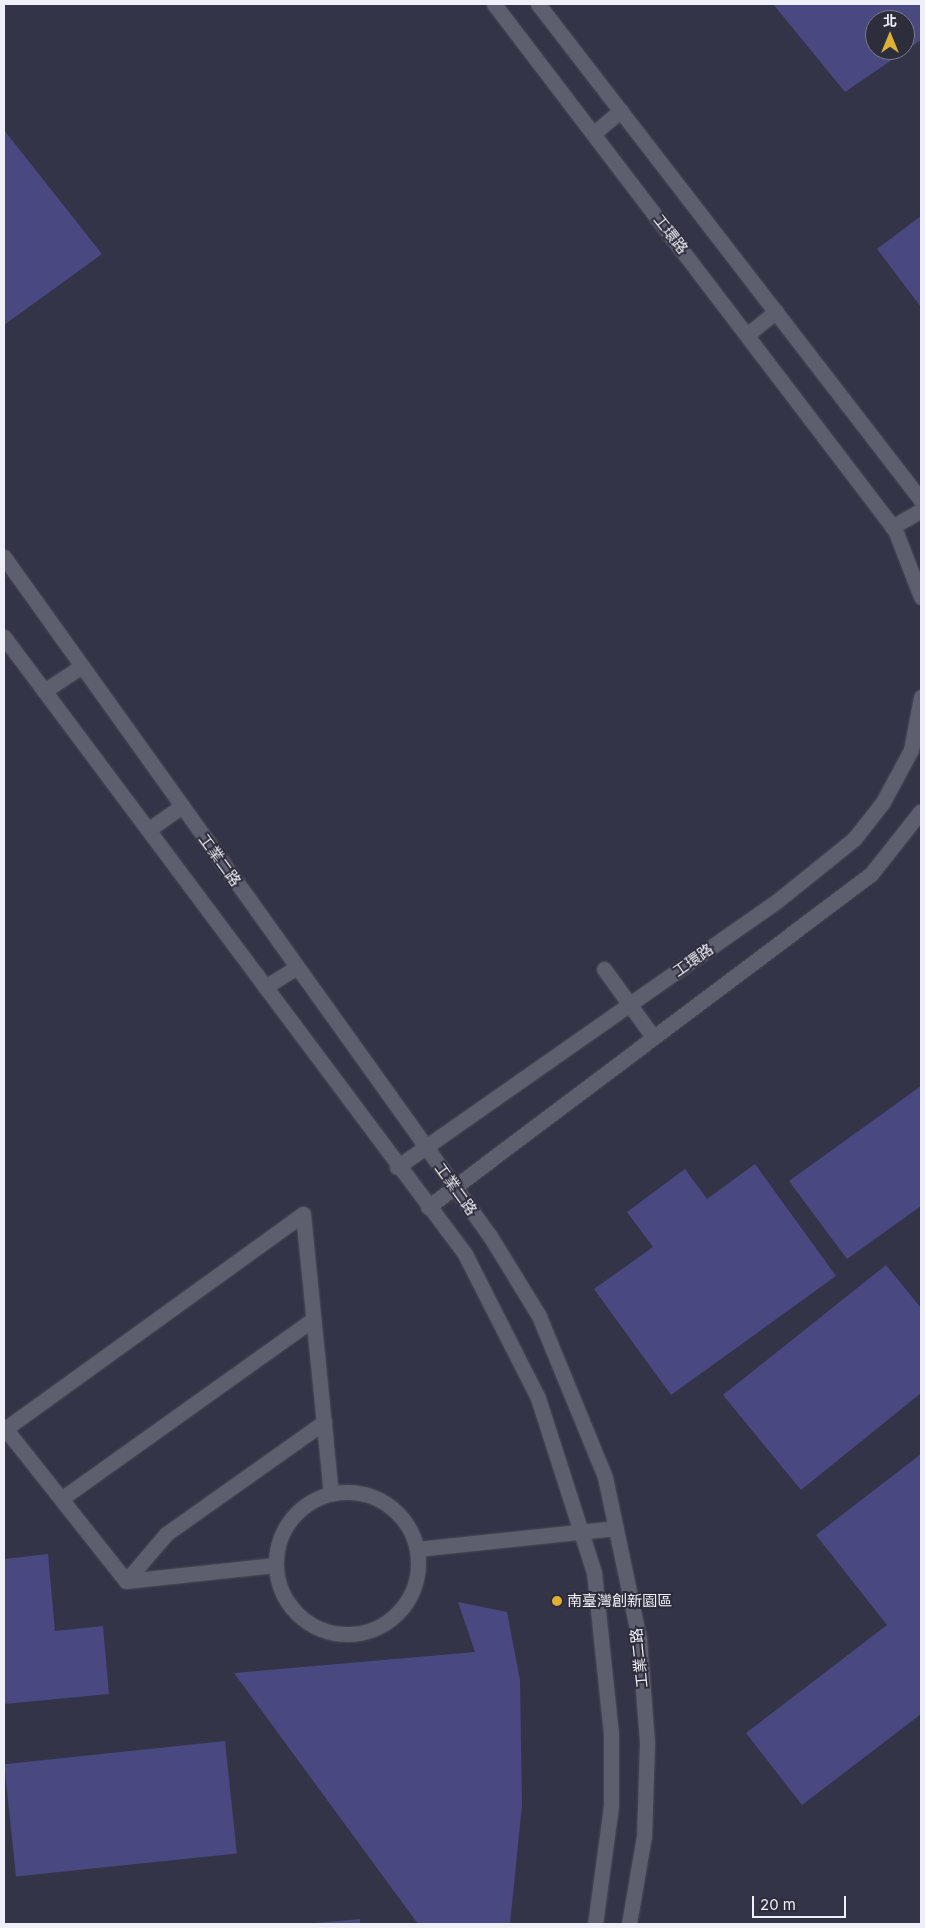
<!DOCTYPE html>
<html>
<head>
<meta charset="utf-8">
<style>
  body { margin:0 }
  #map { position:relative; width:925px; height:1928px; overflow:hidden; background:#2d2d3c; font-family:Inter,"Noto Sans TC",sans-serif }
  div>[style] { position:absolute }
  [style*='--x'] { left:calc(var(--x)*1px); top:calc(var(--y)*1px); width:calc(var(--w)*1px); rotate:calc(var(--a)*1deg) }
  .built>* { inset:0; background:#343449 }
  .building>* { inset:0; background:#494881; transform-origin:0 0 }
  .roads { filter:drop-shadow(0 0 1px #494956) drop-shadow(0 0 1px #494956) }
  .lane>* { height:15px; margin:-7.5px; padding:0 7.5px; transform-origin:7.5px; border-radius:7.5px; background:#5d5e6e }
  .lane>.ring { margin:-7.5px; padding:0; box-sizing:content-box; background:none; border:15px solid #5d5e6e; border-radius:50% }
  .street>* { height:15px; margin:-7.5px; padding:0 7.5px; transform-origin:7.5px; border-radius:7.5px; background:#5d5e6e }
  .dots>* { width:14px; height:14px; translate:-50% -50%; box-sizing:border-box; border:2px solid #2d2d3c; border-radius:50% }
  span { translate:-50% -50%; white-space:nowrap; text-align:center; line-height:1.15; -webkit-text-stroke:4px #2d2d3c; paint-order:stroke }
  .street-label { font-size:15px; color:#efeff9 }
  .poi-label { font-size:15px; color:#efeff9 }
  .left { translate:0 -50%; text-align:left }
  .frame { position:absolute; inset:0; border:5px solid #efeff9; pointer-events:none }
  .north { position:absolute; left:865px; top:10px; width:50px; height:50px; box-sizing:border-box; background:#2d2d3c; border:1px solid #7b7b88; border-radius:50%; rotate:0deg; font-size:14px; font-weight:700; line-height:20px; text-align:center; color:#efeff9 }
  .north::after { content:''; display:block; margin:auto; width:18px; height:22px; background:#deb133; clip-path:polygon(50% 0,100% 100%,50% 72%,0 100%) }
  .scale { position:absolute; left:752px; top:1896px; width:94px; height:22px; box-sizing:border-box; border:2px solid #efeff9; border-top:0; padding-left:6px; font-size:15px; line-height:18px; white-space:nowrap; color:#efeff9; -webkit-text-stroke:4px #2d2d3c; paint-order:stroke }
</style>
</head>
<body>
<div id="map">
  <div class="built">
    <i style="clip-path:polygon(evenodd,4px 4px,921px 4px,921px 1924px,4px 1924px,4px 4px,875px 20px,905px 20px,905px 50px,875px 50px,875px 20px)"></i>
  </div>
  <div class="building">
    <i style="clip-path:polygon(evenodd,773px 4px,921px 4px,921px 40px,845px 92px,773px 4px,875px 20px,905px 20px,905px 50px,875px 50px,875px 20px)"></i>
    <i style="clip-path:polygon(4px 130px,102px 254px,4px 325px)"></i>
    <i style="clip-path:polygon(921px 216px,921px 307px,877px 249px)"></i>
    <i style="clip-path:polygon(921px 1086px,921px 1206px,847px 1259px,789px 1181px)"></i>
    <i style="clip-path:polygon(755px 1164px,836px 1276px,671px 1395px,594px 1289px,653px 1247px,627px 1212px,685px 1169px,707px 1199px)"></i>
    <i style="clip-path:polygon(886px 1265px,921px 1308px,921px 1393px,801px 1490px,723px 1395px)"></i>
    <i style="clip-path:polygon(921px 1454px,921px 1714px,802px 1805px,746px 1733px,887px 1625px,816px 1535px)"></i>
    <i style="clip-path:polygon(48px 1554px,55px 1631px,103px 1626px,109px 1694px,4px 1704px,4px 1559px)"></i>
    <i style="clip-path:polygon(458px 1602px,507px 1612px,520px 1680px,522px 1805px,510px 1924px,418px 1924px,234px 1673px,475px 1652px)"></i>
    <i style="left:225px;top:1741px;width:113px;height:222px;rotate:84deg"></i>
    <i style="clip-path:polygon(360px 1919px,360px 1924px,315px 1924px,315px 1923px)"></i>
  </div>
  <div class="roads">
    <div class="lane">
      <i style="--x:604;--y:969;--w:84;--a:54.2"></i>
      <i style="--x:4;--y:1427;--w:196;--a:51.6"></i>
      <i style="--x:126;--y:1581;--w:150;--a:-6.1"></i>
      <i style="--x:5;--y:1429;--w:367;--a:-35.8"></i>
      <i style="--x:303;--y:1214;--w:280;--a:84.3"></i>
      <i class="ring" style="left:276px;top:1492px;width:127px;height:127px"></i>
      <i style="--x:61;--y:1499;--w:310;--a:-35.5"></i>
      <i style="--x:417;--y:1549;--w:200;--a:-6"></i>
      <i style="--x:126;--y:1581;--w:62;--a:-49.6"></i>
      <i style="--x:166;--y:1534;--w:194;--a:-35.3"></i>
    </div>
    <div class="street">
      <i style="--x:494;--y:4;--w:661;--a:52.68"></i>
      <i style="--x:895;--y:530;--w:72;--a:68.8"></i>
      <i style="--x:538;--y:4;--w:627;--a:52.33"></i>
      <i style="--x:594;--y:133;--w:35;--a:-40"></i>
      <i style="--x:748;--y:334;--w:36;--a:-39"></i>
      <i style="--x:892;--y:527;--w:34;--a:-30"></i>
      <i style="--x:4;--y:557;--w:835;--a:54.41"></i>
      <i style="--x:490;--y:1236;--w:94;--a:58.5"></i>
      <i style="--x:539;--y:1316;--w:174;--a:67.7"></i>
      <i style="--x:605;--y:1477;--w:165;--a:78.1"></i>
      <i style="--x:639;--y:1638;--w:105;--a:85.6"></i>
      <i style="--x:647;--y:1743;--w:93;--a:91.8"></i>
      <i style="--x:644;--y:1836;--w:89;--a:99.7"></i>
      <i style="--x:4;--y:637;--w:770;--a:53.23"></i>
      <i style="--x:465;--y:1254;--w:161;--a:63.1"></i>
      <i style="--x:538;--y:1398;--w:183;--a:72.2"></i>
      <i style="--x:594;--y:1572;--w:162;--a:84"></i>
      <i style="--x:611;--y:1733;--w:73;--a:90"></i>
      <i style="--x:611;--y:1806;--w:119;--a:97.7"></i>
      <i style="--x:44;--y:691;--w:45;--a:-33.3"></i>
      <i style="--x:148;--y:830;--w:42;--a:-35.2"></i>
      <i style="--x:265;--y:987;--w:38;--a:-32"></i>
      <i style="--x:397;--y:1167;--w:464;--a:-35"></i>
      <i style="--x:777;--y:901;--w:99;--a:-38.8"></i>
      <i style="--x:854;--y:839;--w:47;--a:-51.9"></i>
      <i style="--x:883;--y:802;--w:59;--a:-61.7"></i>
      <i style="--x:911;--y:750;--w:54;--a:-79.3"></i>
      <i style="--x:428;--y:1207;--w:554;--a:-36.93"></i>
      <i style="--x:871;--y:874;--w:80;--a:-51.6"></i>
    </div>
  </div>
  <div class="dots">
    <i style="left:557px;top:1601px;background:#deb133"></i>
  </div>
  <div class="street-label">
    <span style="left:671px;top:234px;rotate:52deg">工環路</span>
    <span style="left:220px;top:860px;rotate:54deg">工業二路</span>
    <span style="left:693px;top:960px;rotate:-35deg">工環路</span>
    <span style="left:456px;top:1189px;rotate:54deg">工業二路</span>
    <span style="left:639px;top:1658px;rotate:-96deg">工業二路</span>
  </div>
  <div class="poi-label">
    <span class="left" style="left:567px;top:1601px">南臺灣創新園區</span>
  </div>
  <div class="frame"></div>
  <div class="north">北</div>
  <div class="scale">20 m</div>
</div>
</body>
</html>
